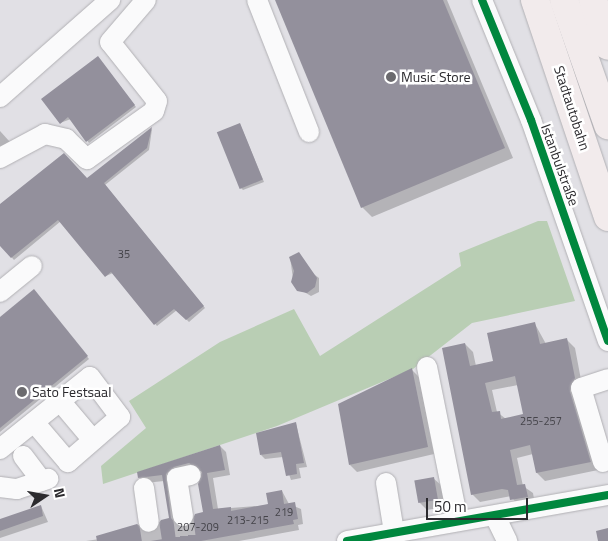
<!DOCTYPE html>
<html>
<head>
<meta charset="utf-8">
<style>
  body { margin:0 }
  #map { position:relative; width:608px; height:541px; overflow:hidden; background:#e1e0e5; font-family:"Titillium Web",sans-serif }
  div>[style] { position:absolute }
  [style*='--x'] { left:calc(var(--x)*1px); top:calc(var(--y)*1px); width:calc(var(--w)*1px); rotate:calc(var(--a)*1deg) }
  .green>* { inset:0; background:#b9ceb4 }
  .shadow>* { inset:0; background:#0003 }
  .building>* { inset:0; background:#93909c; transform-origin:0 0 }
  .minor-tunnel>* { height:20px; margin-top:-10px; transform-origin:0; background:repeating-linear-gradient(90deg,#bdbcc0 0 20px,transparent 0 30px) }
  .roads { filter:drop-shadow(0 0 1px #b1b0b4) drop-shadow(0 0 1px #b1b0b4) }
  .minor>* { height:20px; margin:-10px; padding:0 10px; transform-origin:10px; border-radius:10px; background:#fafafb }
  .highway>* { height:28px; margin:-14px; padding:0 14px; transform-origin:14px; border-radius:14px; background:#f2ebec }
  .cycleway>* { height:8px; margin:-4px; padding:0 4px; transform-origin:4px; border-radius:4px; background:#00873e }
  .dots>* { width:14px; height:14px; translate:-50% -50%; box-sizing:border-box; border:2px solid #fff; border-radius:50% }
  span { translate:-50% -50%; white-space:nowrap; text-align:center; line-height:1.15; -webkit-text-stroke:5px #fff; paint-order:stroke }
  .number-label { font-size:11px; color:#45444a }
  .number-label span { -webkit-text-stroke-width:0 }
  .poi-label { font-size:14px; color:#2b2a2e }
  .left { translate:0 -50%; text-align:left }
  .street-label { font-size:14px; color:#2b2a2e }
  .north { position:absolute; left:20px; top:471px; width:50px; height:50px; -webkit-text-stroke:4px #fff; paint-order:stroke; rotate:78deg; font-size:14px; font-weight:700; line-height:20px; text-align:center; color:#2b2a2e }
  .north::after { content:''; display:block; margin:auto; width:18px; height:22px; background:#2b2a2e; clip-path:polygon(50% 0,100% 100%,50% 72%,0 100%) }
  .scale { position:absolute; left:426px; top:498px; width:102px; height:22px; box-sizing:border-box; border:2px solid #2b2a2e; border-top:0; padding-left:6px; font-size:15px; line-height:18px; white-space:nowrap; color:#2b2a2e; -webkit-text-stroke:4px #fff; paint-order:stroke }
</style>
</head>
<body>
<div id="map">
  <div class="green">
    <i style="clip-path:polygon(538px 221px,547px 221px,575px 301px,472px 323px,413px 369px,277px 426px,103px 484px,101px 466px,146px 428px,129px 401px,220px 342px,294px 309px,320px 356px,461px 266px,459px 253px)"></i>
  </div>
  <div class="shadow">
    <i style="clip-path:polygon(276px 0,447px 0,513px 158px,372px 217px,362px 207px)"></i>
    <i style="clip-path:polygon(100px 60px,136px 107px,89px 143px,71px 119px,60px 123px)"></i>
    <i style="clip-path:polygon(240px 124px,264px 182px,243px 190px,241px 188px)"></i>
    <i style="clip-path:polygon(152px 129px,149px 150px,105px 185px,205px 308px,189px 322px,177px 310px,157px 326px,113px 273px,106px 276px,61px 221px,14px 260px,0 244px,0 206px,87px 179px)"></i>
    <i style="clip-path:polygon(0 131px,10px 142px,0 148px)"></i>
    <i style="clip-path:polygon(290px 257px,319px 278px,319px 292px,311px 296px,294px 286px)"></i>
    <i style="clip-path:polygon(35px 293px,89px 359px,0 432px,0 318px)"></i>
    <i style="clip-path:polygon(evenodd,535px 324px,546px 344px,567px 340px,575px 348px,598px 470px,545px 481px,537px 473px,533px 454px,517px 458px,523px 486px,533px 493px,535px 505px,519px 507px,511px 496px,480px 502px,472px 494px,465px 344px,473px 352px,476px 366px,494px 362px,535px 324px,518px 385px,524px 415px,506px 419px,497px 412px,492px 390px,518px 385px)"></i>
    <i style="clip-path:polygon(412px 370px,419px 377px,434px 454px,357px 472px,350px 465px)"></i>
    <i style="clip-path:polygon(296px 424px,307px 467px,299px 468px,301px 478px,291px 480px,283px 457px,265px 459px,261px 455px)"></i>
    <i style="clip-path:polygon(evenodd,220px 446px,226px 452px,230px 475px,213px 478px,218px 509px,270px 505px,282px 491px,289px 504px,301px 509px,303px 524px,298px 525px,299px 530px,239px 541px,86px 541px,113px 537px,121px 529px,137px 526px,152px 535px,170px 519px,164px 481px,145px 483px,139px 477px,220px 446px,195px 469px,201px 471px,204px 513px,192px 526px,179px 525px,171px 486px,195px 469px)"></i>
    <i style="clip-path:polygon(433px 478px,441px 485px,445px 507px,427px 510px,420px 503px,415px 481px)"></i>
    <i style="clip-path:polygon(41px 506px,48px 522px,0 538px,0 520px)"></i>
  </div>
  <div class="building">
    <i style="clip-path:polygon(275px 0,443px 0,505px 148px,361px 208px)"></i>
    <i style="clip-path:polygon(98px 56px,135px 105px,86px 142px,68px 117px,60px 124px,41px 99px)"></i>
    <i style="left:240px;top:123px;width:61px;height:25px;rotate:68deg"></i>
    <i style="clip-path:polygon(152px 127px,147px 148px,104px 183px,204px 306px,186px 320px,174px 309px,154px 325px,111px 272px,105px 277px,58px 220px,11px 258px,0 246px,0 204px,64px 153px,87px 178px)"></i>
    <i style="clip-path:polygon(299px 252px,317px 278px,315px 287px,307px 293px,297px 291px,291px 282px,294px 271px,289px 257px)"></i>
    <i style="clip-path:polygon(34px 289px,88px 356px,0 428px,0 317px)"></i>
    <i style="clip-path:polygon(evenodd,535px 322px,540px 344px,567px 338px,575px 378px,570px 391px,591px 462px,536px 473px,530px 445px,510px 450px,517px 485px,525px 484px,528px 497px,510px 500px,508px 490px,502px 489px,471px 495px,442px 348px,465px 343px,470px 366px,493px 361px,487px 333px,535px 322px,515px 376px,523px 414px,501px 419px,500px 411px,492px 412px,485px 383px,515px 376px)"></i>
    <i style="clip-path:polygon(412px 368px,428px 447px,349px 465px,338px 404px)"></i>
    <i style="clip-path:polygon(296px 422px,304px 463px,296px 464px,297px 474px,286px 476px,281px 452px,260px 455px,256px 433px)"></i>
    <i style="clip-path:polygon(evenodd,220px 445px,225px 470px,207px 473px,213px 509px,231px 507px,231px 511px,268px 504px,266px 493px,282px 490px,284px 504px,295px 502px,298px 519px,293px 520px,294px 524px,201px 541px,97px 541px,96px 536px,137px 524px,151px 534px,161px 520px,169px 518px,162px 475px,138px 478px,137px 472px,220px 445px,189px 463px,202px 472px,198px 484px,203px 512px,195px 514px,190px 525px,179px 527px,171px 518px,166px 474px,174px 467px,189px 463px)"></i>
    <i style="left:434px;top:477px;width:23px;height:20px;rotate:80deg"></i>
    <i style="clip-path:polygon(41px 505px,43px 516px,0 531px,0 519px)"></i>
    <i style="clip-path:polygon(608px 528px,608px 541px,598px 541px,596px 531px)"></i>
  </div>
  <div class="minor-tunnel">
    <i style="--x:183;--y:516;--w:25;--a:83"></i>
    <i style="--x:149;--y:522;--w:19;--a:81"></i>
  </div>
  <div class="roads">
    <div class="minor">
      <i style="--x:257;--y:0;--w:142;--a:68.5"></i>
      <i style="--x:482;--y:0;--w:130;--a:67.8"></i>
      <i style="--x:531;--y:120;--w:234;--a:70.8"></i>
      <i style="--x:0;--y:97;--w:147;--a:-41.4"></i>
      <i style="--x:0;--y:158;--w:51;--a:-28.1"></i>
      <i style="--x:45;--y:134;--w:22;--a:13"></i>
      <i style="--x:66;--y:139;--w:29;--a:44"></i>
      <i style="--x:87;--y:159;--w:82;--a:-35.6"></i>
      <i style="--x:154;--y:111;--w:10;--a:-73"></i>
      <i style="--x:157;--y:101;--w:75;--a:-128.5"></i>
      <i style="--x:110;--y:42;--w:55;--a:-49.4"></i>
      <i style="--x:0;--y:292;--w:41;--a:-39.1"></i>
      <i style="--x:427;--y:367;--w:157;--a:78.6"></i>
      <i style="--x:60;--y:401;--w:51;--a:49.8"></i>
      <i style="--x:0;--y:449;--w:115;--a:-38.7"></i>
      <i style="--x:90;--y:377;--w:50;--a:53.1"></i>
      <i style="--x:120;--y:417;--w:69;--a:139.1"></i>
      <i style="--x:68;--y:462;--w:52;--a:-130.4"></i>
      <i style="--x:23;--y:456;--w:31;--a:53"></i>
      <i style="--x:603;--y:462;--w:77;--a:-106.6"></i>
      <i style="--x:581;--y:388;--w:28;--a:-18"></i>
      <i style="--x:386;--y:483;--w:50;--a:80.7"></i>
      <i style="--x:0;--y:487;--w:17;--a:7"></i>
      <i style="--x:17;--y:489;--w:33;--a:-18"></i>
      <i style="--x:144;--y:488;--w:34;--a:82"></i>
      <i style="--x:183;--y:516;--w:38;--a:-99"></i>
      <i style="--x:177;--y:478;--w:14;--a:-12"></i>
      <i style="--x:495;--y:516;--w:28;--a:64"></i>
      <i style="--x:347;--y:541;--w:265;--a:-10"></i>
    </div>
    <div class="highway">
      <i style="--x:535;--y:0;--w:229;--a:71.4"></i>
      <i style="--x:564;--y:0;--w:133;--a:70.6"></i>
      <i style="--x:593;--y:0;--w:48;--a:71.9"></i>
    </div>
  </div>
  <div class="cycleway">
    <i style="--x:482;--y:0;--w:130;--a:67.8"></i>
    <i style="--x:531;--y:120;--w:234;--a:70.8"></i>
    <i style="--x:347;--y:541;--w:265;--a:-10"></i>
  </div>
  <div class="dots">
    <i style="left:391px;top:77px;background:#6b6a6e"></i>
    <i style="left:22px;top:392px;background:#6b6a6e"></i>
  </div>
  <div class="number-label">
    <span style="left:124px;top:254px">35</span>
    <span style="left:541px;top:421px">255-257</span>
    <span style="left:284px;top:512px">219</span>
    <span style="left:248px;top:520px">213-215</span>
    <span style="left:198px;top:527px">207-209</span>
  </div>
  <div class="poi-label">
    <span class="left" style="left:401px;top:77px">Music Store</span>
    <span class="left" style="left:32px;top:392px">Sato Festsaal</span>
  </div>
  <div class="street-label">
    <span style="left:572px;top:108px;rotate:72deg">Stadtautobahn</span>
    <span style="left:560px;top:165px;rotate:70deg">Istanbulstraße</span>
  </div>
  <div class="north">N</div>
  <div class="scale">50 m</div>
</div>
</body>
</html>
